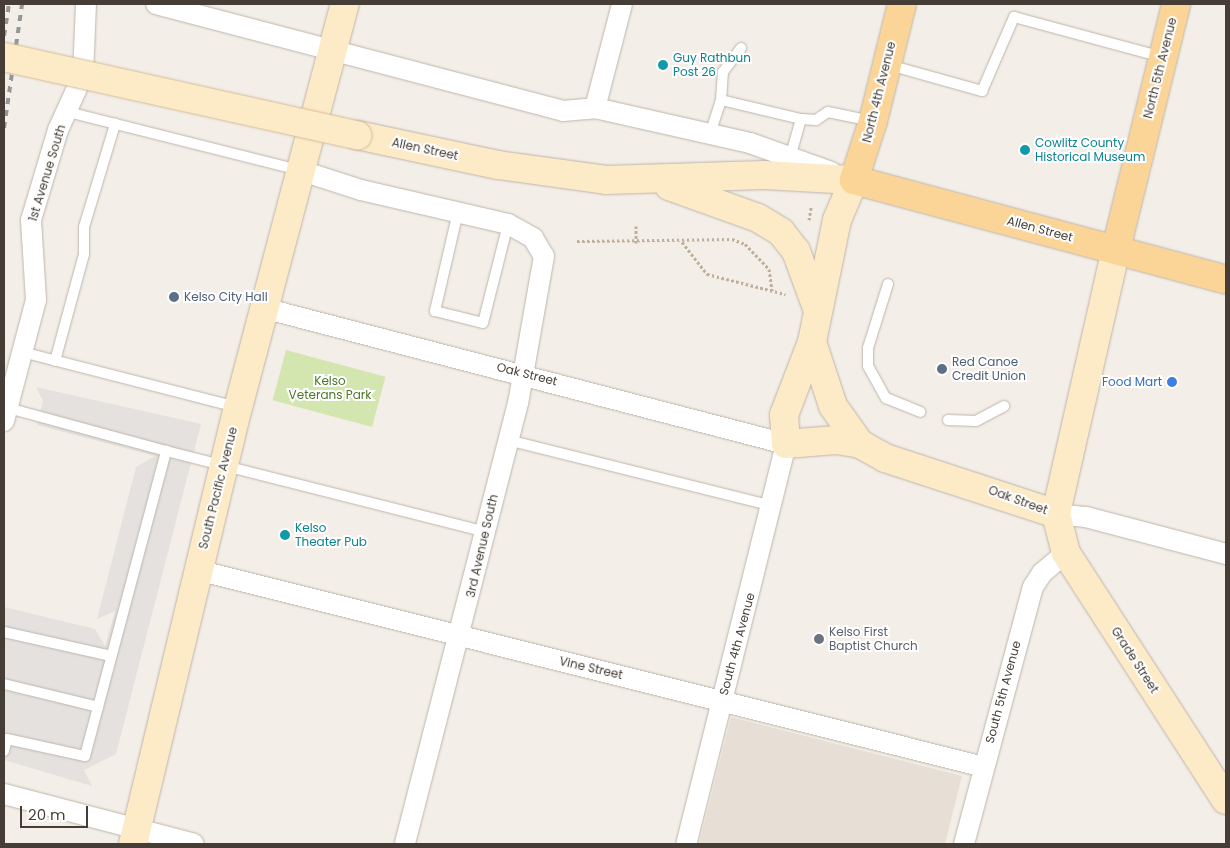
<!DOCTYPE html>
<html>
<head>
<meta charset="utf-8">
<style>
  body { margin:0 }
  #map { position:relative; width:1230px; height:848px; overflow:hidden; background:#f3eee7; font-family:Poppins,sans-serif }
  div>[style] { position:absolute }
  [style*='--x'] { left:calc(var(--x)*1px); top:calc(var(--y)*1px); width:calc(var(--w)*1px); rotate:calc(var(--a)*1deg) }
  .residential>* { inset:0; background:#e7dfd5 }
  .green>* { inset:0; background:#d4e6b0; transform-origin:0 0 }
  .parking>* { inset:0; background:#e4e1df }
  .path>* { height:3px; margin-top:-1.5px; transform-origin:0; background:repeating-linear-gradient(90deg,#bfaf9b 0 2.5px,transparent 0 5px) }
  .roads { filter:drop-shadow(0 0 1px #beb5aa) drop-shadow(0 0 1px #beb5aa) }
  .lane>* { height:10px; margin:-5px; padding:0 5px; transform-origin:5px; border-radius:5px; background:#fff }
  .street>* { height:20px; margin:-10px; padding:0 10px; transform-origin:10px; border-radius:10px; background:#fff }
  .secondary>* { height:28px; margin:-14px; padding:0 14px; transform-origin:14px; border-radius:14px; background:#fdeac7 }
  .primary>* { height:28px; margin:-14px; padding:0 14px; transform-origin:14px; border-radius:14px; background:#fbd497 }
  .rail>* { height:4px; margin-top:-2px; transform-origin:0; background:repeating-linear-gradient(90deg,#969696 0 6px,transparent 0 12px) }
  .bridges { filter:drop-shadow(0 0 1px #d2bc98) drop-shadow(0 0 1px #d2bc98) }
  .secondary-bridge>* { height:28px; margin:-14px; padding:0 14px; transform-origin:14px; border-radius:14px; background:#fdeac7 }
  .dots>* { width:14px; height:14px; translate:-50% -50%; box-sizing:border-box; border:2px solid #fff; border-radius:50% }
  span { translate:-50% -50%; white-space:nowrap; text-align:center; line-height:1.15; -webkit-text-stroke:4px #fff; paint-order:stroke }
  .culture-label { font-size:12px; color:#0d838f }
  .left { translate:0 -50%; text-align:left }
  .street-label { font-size:12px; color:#463e36 }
  .service-label { font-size:12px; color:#4e5e75 }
  .park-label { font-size:12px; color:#4f762b }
  .shop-label { font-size:12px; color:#366cbe }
  .right { translate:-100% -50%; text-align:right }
  .worship-label { font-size:12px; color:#5b616d }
  .frame { position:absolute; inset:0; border:5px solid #463e36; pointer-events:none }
  .scale { position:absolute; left:20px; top:806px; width:68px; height:22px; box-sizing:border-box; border:2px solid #463e36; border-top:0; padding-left:6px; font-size:15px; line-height:18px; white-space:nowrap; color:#463e36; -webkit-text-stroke:4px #fff; paint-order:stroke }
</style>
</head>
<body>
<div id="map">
  <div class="residential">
    <i style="clip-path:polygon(731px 717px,962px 776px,945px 844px,699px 844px)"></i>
  </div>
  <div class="green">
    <i style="left:286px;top:350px;width:103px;height:52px;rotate:15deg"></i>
  </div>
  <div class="parking">
    <i style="clip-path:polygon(36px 387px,201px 424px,116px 754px,84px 770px,92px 786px,4px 760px,4px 607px,95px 629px,105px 646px,115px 611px,97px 619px,136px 467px,155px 456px,37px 425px,43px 401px)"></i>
  </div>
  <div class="path">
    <i style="--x:809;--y:220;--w:13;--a:-81"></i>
    <i style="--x:636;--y:226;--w:17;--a:90"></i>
    <i style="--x:577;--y:241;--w:155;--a:-0.7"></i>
    <i style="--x:732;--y:239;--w:14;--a:21"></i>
    <i style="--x:745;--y:244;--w:35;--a:46"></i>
    <i style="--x:769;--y:269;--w:22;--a:82"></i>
    <i style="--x:682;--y:242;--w:41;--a:52"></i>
    <i style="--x:707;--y:274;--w:81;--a:14.4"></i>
  </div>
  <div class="roads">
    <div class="lane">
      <i style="--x:889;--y:65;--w:97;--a:15.6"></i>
      <i style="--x:982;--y:91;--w:81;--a:-66.6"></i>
      <i style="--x:1014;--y:17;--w:153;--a:15.1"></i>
      <i style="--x:721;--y:100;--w:28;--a:-86"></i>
      <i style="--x:723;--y:72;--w:30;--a:-53"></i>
      <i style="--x:68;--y:112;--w:238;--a:14.1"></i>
      <i style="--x:801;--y:119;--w:15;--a:4"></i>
      <i style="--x:816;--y:120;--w:14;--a:-34"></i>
      <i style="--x:828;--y:112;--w:45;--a:11.6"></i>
      <i style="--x:710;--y:134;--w:36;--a:-72"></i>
      <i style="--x:721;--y:100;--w:82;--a:13.4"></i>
      <i style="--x:801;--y:119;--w:41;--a:105.8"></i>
      <i style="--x:458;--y:212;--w:102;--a:103.1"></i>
      <i style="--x:435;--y:311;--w:49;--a:14"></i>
      <i style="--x:483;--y:323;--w:102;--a:-75.8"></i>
      <i style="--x:888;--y:284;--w:67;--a:107.4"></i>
      <i style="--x:868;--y:348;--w:18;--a:90"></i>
      <i style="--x:868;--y:366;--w:37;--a:61"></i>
      <i style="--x:886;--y:398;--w:37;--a:22"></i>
      <i style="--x:22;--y:352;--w:221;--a:14.4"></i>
      <i style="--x:55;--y:361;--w:111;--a:-74.8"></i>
      <i style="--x:84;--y:254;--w:27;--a:-90"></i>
      <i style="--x:84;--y:227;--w:108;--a:-73.2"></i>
      <i style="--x:8;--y:408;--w:164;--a:15.2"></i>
      <i style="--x:948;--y:420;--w:28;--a:2"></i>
      <i style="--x:976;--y:421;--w:32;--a:-28"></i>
      <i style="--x:508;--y:440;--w:273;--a:14"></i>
      <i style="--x:4;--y:632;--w:110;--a:12.6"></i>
      <i style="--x:4;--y:684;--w:97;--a:13.7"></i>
      <i style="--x:4;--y:751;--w:12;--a:-76"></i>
      <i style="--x:7;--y:739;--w:80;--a:12.3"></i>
      <i style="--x:85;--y:756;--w:316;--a:-75.1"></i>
      <i style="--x:166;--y:451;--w:329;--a:14.2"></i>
    </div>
    <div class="street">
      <i style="--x:156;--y:4;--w:421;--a:14.7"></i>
      <i style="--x:563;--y:111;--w:32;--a:-5"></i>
      <i style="--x:595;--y:108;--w:159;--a:12.7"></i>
      <i style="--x:750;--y:143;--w:86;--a:19.7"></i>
      <i style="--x:595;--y:108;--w:107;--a:-75.4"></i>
      <i style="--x:302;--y:171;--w:62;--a:17.9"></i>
      <i style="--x:361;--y:190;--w:151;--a:13"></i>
      <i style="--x:508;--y:224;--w:29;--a:29"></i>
      <i style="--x:533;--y:238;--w:21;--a:59"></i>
      <i style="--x:544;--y:256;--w:149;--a:100"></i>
      <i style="--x:518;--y:403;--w:455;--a:104.4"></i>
      <i style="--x:267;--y:309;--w:536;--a:14.58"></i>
      <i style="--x:786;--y:444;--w:412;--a:104"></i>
      <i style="--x:4;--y:421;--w:125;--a:-75.2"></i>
      <i style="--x:36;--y:300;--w:80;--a:-93.6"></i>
      <i style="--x:31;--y:220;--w:94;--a:-73.3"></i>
      <i style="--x:58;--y:130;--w:60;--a:-65.6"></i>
      <i style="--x:83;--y:75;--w:71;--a:-87.6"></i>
      <i style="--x:1056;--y:514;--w:30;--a:6"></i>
      <i style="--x:1086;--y:517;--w:145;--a:14.8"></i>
      <i style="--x:197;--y:570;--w:811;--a:14.05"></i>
      <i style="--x:4;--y:794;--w:196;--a:14.7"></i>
      <i style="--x:964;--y:844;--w:266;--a:-75"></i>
      <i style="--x:1033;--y:587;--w:17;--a:-57"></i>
      <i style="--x:1042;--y:573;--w:31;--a:-40"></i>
    </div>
    <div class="secondary">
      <i style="--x:357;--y:135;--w:144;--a:12"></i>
      <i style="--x:498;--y:165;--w:109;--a:7.9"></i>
      <i style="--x:606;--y:180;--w:158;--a:-1.8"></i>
      <i style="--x:764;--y:175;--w:90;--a:3.2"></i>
      <i style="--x:854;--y:180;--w:43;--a:113"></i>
      <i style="--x:837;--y:220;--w:125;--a:101.6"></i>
      <i style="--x:812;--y:342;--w:67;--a:71.8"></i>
      <i style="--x:833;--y:406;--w:47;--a:54.6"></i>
      <i style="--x:860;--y:444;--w:29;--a:29"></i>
      <i style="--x:885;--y:458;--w:180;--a:18.1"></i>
      <i style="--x:669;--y:186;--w:95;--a:19.8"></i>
      <i style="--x:758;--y:218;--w:27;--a:31"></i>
      <i style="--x:781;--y:232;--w:24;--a:52"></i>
      <i style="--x:796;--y:251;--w:61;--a:69.8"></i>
      <i style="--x:1116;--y:249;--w:272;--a:102.8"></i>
      <i style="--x:1056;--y:514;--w:40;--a:75.6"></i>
      <i style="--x:1066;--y:553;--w:294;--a:57.1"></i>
      <i style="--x:812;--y:342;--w:78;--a:111"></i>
      <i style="--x:784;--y:415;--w:29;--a:86"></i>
      <i style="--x:786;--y:444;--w:50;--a:-4.6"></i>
      <i style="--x:836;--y:440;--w:24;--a:9"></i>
      <i style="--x:133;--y:844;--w:448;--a:-76.5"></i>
      <i style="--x:238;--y:408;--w:418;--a:-75.2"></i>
    </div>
    <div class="primary">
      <i style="--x:902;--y:4;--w:121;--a:103.9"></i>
      <i style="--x:873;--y:121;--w:62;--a:107.9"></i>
      <i style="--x:854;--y:180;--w:385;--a:15"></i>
      <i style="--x:1116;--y:249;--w:252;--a:-76.2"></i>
    </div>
  </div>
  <div class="rail">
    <i style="--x:4;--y:36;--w:32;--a:-81"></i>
    <i style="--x:4;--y:128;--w:125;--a:-81.7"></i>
  </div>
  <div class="bridges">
    <div class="secondary-bridge">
      <i style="--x:4;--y:57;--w:362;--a:12.5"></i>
    </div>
  </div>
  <div class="dots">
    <i style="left:663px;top:65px;background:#0f9aa8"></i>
    <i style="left:1025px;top:150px;background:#0f9aa8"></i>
    <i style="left:174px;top:297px;background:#5c6f8a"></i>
    <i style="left:942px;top:369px;background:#5c6f8a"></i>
    <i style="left:1172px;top:382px;background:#3f7fe0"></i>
    <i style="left:285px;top:535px;background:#0f9aa8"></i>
    <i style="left:819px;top:639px;background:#6b7280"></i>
  </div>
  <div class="culture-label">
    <span class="left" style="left:673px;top:65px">Guy Rathbun<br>Post 26</span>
    <span class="left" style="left:1035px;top:150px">Cowlitz County<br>Historical Museum</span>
    <span class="left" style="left:295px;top:535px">Kelso<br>Theater Pub</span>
  </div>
  <div class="street-label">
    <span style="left:1160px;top:68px;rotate:-76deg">North 5th Avenue</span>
    <span style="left:879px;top:92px;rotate:-76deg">North 4th Avenue</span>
    <span style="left:425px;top:149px;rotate:12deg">Allen Street</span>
    <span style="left:47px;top:173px;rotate:-73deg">1st Avenue South</span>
    <span style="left:1040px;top:229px;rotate:15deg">Allen Street</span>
    <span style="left:527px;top:374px;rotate:14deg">Oak Street</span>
    <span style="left:218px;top:488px;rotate:-76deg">South Pacific Avenue</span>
    <span style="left:1018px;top:500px;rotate:20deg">Oak Street</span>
    <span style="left:482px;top:546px;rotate:-77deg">3rd Avenue South</span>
    <span style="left:737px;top:644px;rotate:-75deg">South 4th Avenue</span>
    <span style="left:1135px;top:660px;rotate:57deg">Grade Street</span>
    <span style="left:591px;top:668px;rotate:13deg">Vine Street</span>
    <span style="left:1003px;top:692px;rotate:-75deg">South 5th Avenue</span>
  </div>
  <div class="service-label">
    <span class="left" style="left:184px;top:297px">Kelso City Hall</span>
    <span class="left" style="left:952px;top:369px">Red Canoe<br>Credit Union</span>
  </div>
  <div class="park-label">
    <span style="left:330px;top:388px">Kelso<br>Veterans Park</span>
  </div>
  <div class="shop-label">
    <span class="right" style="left:1162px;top:382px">Food Mart</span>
  </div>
  <div class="worship-label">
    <span class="left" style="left:829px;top:639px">Kelso First<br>Baptist Church</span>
  </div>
  <div class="frame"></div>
  <div class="scale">20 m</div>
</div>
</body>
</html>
